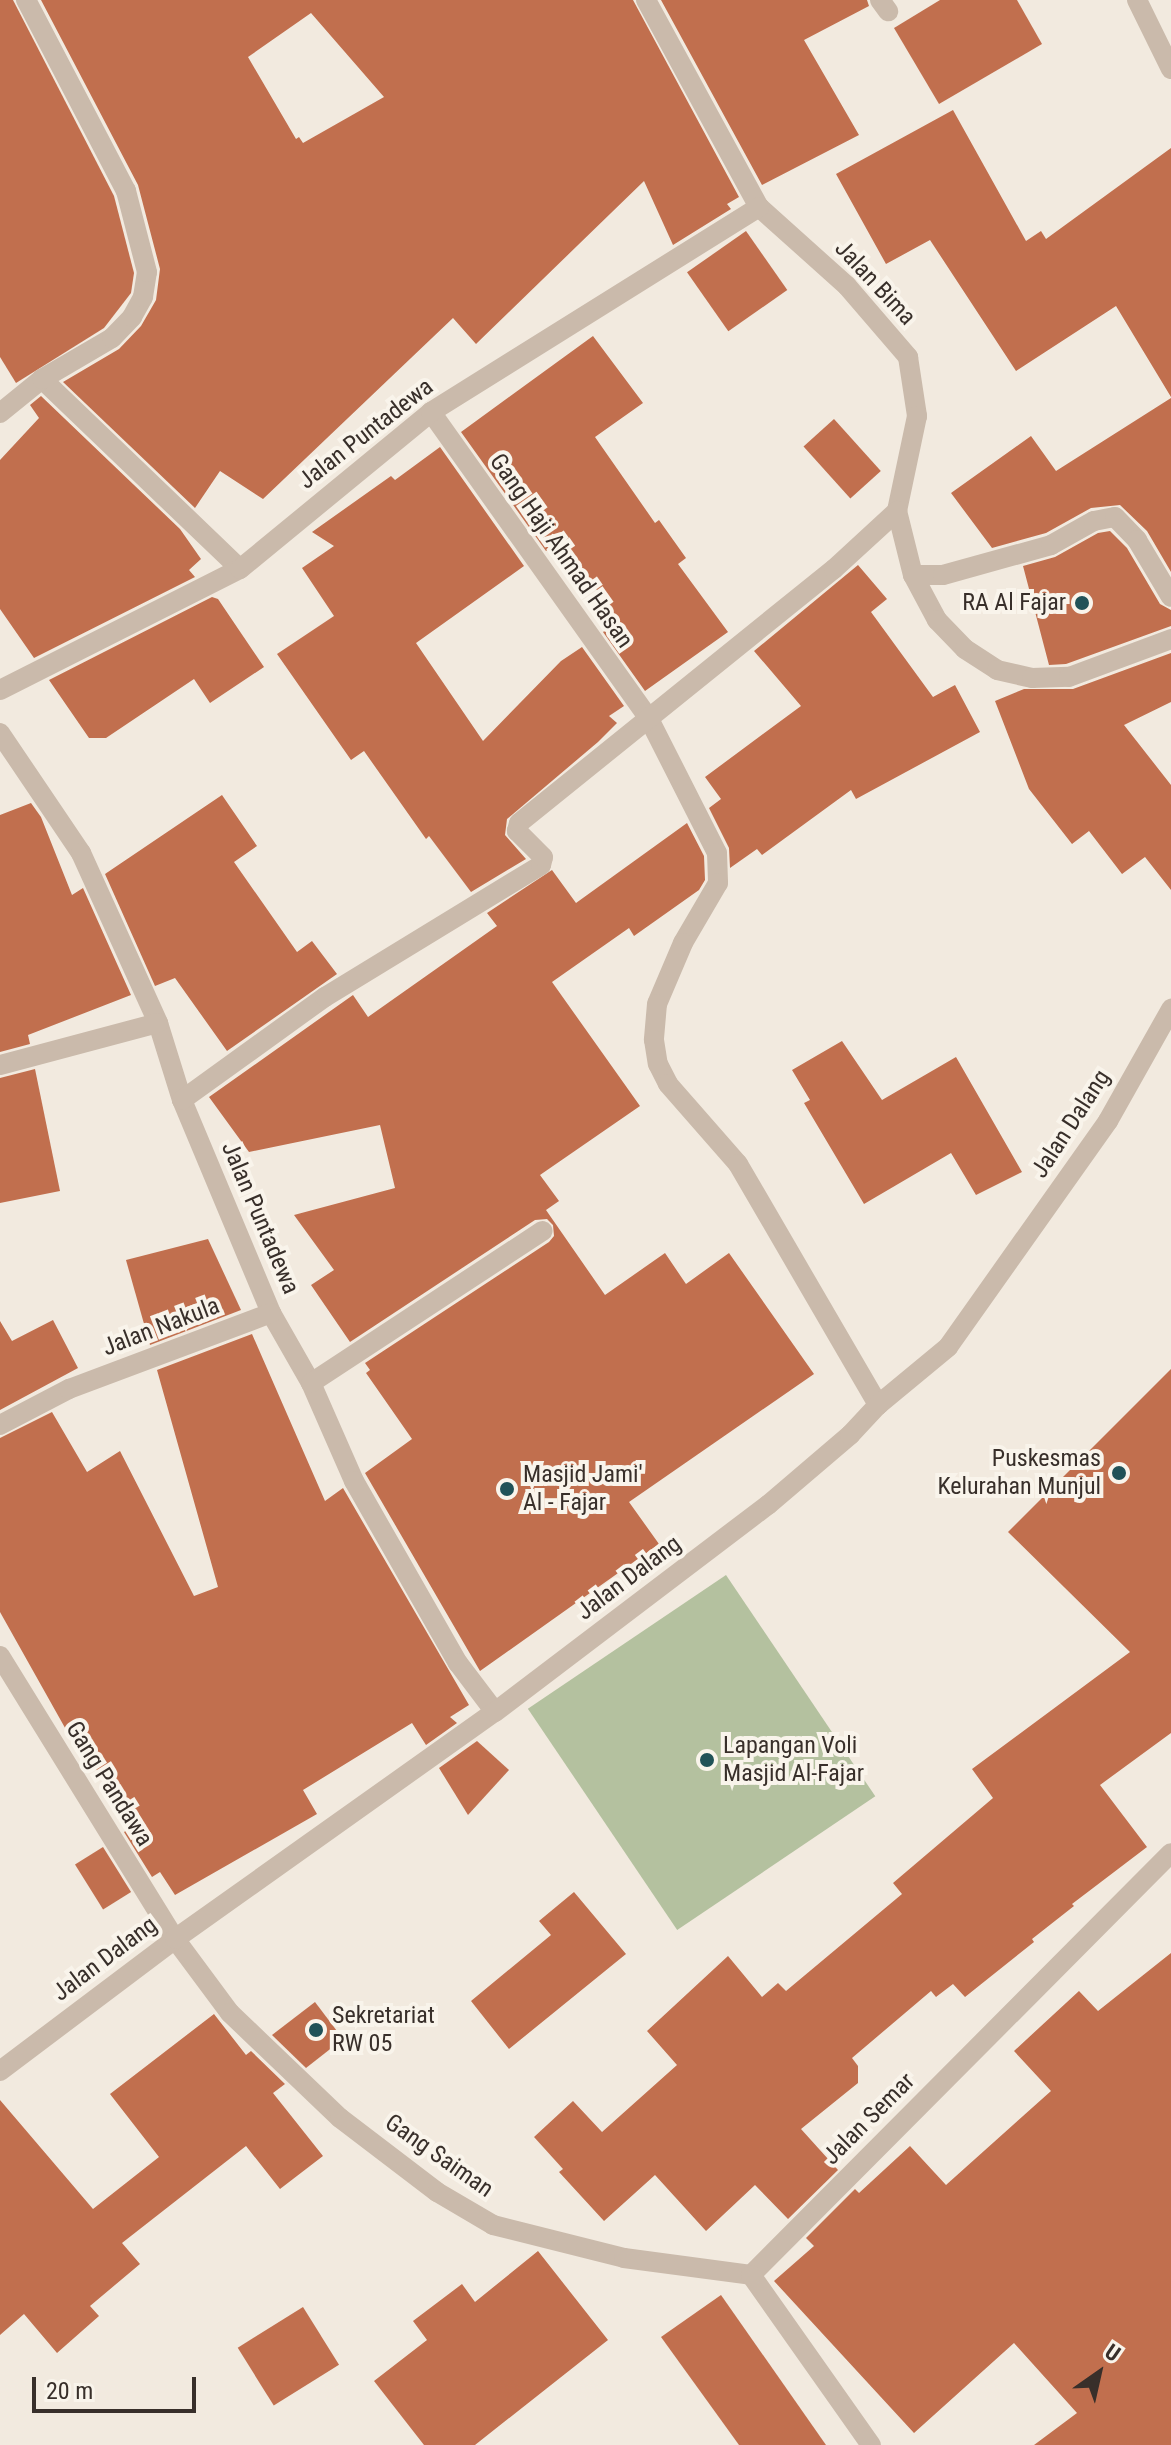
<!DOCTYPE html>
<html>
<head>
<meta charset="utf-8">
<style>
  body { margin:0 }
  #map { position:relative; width:1171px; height:2445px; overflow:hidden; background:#f2eadf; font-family:"Roboto Condensed",sans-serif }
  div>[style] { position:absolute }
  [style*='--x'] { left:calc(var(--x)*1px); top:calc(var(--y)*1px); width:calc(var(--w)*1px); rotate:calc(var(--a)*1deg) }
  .green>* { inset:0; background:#b4c19f; transform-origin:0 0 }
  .building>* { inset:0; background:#c16f4e; transform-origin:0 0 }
  .minor>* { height:20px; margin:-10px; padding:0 10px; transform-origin:10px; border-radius:10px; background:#cabaab }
  .dots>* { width:22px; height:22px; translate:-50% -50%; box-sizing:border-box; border:4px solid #f9f4eb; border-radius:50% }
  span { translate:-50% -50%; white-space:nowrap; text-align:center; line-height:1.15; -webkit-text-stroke:8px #f9f4eb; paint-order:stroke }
  .street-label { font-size:24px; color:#382f2a }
  .poi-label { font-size:24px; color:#382f2a }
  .right { translate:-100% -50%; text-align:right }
  .left { translate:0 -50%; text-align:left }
  .north { position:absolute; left:1059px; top:2333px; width:80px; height:80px; -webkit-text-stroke:6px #f9f4eb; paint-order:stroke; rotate:34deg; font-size:22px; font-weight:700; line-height:32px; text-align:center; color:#382f2a }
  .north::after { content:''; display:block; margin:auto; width:28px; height:36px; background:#382f2a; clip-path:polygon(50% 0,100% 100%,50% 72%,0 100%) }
  .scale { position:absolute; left:32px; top:2377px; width:164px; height:36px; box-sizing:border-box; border:4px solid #382f2a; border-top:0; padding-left:10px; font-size:24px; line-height:28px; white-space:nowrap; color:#382f2a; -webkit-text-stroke:6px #f9f4eb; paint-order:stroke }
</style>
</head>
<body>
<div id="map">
  <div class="green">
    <i style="left:726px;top:1575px;width:267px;height:239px;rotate:56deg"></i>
  </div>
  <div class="building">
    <i style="clip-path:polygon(0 0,13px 0,114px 196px,134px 273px,131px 293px,104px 328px,16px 383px,0 357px)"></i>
    <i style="clip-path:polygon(evenodd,41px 0,633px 0,739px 197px,727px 204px,731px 209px,673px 245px,644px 181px,476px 344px,453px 318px,263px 499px,220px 471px,195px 508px,63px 382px,119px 349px,141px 326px,156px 300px,160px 269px,138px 185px,41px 0,311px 13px,384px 97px,303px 143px,299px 137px,296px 139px,248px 57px,311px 13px)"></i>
    <i style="clip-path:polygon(661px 0,867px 0,869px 6px,804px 40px,859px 135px,762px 185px)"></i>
    <i style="clip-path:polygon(940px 0,1017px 0,1042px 44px,939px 104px,894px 28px)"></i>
    <i style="clip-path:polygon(953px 110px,1026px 241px,1041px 231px,1046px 239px,1171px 148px,1171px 397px,1116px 306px,1016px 371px,930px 240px,886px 264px,836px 174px)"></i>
    <i style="left:746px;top:231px;width:72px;height:72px;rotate:55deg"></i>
    <i style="clip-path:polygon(593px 336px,643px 403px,595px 437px,655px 523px,659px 520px,686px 558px,678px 564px,728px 632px,645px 691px,603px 632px,619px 621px,561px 540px,546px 551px,461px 432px)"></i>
    <i style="clip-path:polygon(41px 396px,180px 529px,201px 559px,189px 570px,195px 577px,34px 658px,0 609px,0 460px,39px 418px,30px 405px)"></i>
    <i style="clip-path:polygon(1171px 398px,1171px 572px,1147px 531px,1120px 505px,1091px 508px,1046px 533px,992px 548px,951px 493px,1031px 436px,1056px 471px)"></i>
    <i style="left:834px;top:419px;width:70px;height:41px;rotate:48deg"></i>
    <i style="clip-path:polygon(440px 447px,524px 566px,416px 643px,483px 741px,561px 661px,582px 647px,624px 706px,609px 716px,617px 723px,598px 742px,507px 819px,505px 835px,526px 859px,471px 892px,429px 836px,426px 839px,364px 751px,351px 760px,277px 654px,334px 616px,302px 568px,334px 546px,312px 532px,391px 476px,395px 480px)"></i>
    <i style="clip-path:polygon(1110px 531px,1127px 548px,1160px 604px,1171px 610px,1171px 626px,1066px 664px,1049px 665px,1023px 566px,1055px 557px,1098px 533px)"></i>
    <i style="clip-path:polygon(858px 565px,887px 599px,871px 612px,933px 697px,955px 685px,980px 732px,856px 799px,851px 790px,762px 855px,757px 849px,730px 868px,729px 848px,709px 808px,721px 799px,705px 777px,801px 706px,754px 651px)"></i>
    <i style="clip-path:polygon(212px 597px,218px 599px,264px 667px,210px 703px,194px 679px,106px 738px,89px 738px,49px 680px)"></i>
    <i style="clip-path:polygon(1171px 653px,1171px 702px,1124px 725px,1171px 785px,1171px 890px,1145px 857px,1122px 874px,1089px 831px,1072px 844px,1029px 789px,995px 701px,1024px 689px,1073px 689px)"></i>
    <i style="clip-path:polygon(222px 795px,257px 846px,234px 862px,297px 952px,312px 941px,337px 974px,227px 1051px,175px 978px,155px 986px,105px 874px)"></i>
    <i style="clip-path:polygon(31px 803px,41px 817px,72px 895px,83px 888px,131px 995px,28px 1035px,30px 1044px,0 1052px,0 815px)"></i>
    <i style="clip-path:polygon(687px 823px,704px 856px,705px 880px,699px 890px,634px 936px,629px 928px,552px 982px,640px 1106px,540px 1175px,559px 1201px,546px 1210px,605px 1295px,665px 1253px,686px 1284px,729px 1253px,814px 1374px,629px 1502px,659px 1544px,480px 1671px,365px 1473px,412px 1439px,366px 1373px,370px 1370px,365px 1363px,549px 1242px,554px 1236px,553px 1225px,547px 1219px,535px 1220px,350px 1342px,311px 1285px,334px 1270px,294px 1215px,395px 1188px,380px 1125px,249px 1152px,209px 1097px,353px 995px,368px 1017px,497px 926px,487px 913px,552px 870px,576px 903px)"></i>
    <i style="clip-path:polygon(842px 1041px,882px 1100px,956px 1057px,1022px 1172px,976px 1195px,951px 1153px,864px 1204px,804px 1103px,810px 1100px,792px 1070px)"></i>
    <i style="clip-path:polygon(35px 1069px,60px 1191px,0 1203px,0 1078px)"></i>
    <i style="clip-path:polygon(208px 1239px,241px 1310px,150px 1345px,126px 1260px)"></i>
    <i style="clip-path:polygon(53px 1320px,78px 1368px,0 1410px,0 1321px,12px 1341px)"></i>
    <i style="clip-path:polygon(252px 1334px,325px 1501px,343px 1488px,469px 1705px,450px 1717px,457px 1723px,426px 1745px,412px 1723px,303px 1790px,317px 1814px,175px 1895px,160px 1872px,152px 1877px,124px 1832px,132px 1827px,83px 1748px,78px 1751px,0 1612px,0 1438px,52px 1412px,87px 1472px,120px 1451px,194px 1596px,218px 1587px,157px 1370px)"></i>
    <i style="clip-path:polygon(1171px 1369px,1171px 1733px,1100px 1785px,1147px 1847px,1072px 1904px,1074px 1906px,1032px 1939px,1034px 1942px,965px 1997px,953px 1984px,936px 1997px,931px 1991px,852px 2058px,858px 2066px,858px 2083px,801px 2129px,838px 2170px,788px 2219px,755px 2185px,706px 2231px,655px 2175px,604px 2221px,559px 2172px,563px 2169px,534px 2137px,573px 2101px,602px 2132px,677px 2065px,647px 2031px,728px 1956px,762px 1997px,778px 1983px,786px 1991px,902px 1894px,893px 1883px,993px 1798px,972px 1769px,1130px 1652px,1008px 1532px)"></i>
    <i style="clip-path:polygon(477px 1741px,509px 1770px,468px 1815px,439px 1768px)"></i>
    <i style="left:103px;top:1847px;width:53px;height:33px;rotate:58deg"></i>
    <i style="clip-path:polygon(574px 1892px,626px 1954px,509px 2049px,471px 2001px,551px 1935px,539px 1921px)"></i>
    <i style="clip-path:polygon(1171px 1953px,1171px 2445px,1034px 2445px,1077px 2413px,1014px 2343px,914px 2433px,774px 2281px,814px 2246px,806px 2238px,855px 2189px,859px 2193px,910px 2146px,946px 2185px,1051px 2091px,1014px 2051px,1079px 1991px,1098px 2011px)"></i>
    <i style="clip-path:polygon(315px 2002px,343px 2039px,306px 2068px,272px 2035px)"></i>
    <i style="clip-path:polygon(214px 2014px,246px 2055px,251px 2051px,285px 2084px,273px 2093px,323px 2156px,280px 2189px,246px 2146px,122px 2243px,140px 2264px,90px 2306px,99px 2316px,57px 2353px,24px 2314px,0 2335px,0 2100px,93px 2209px,159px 2157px,110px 2094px)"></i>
    <i style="clip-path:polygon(538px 2251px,608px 2340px,475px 2445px,424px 2445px,374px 2381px,427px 2340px,413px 2321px,462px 2284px,475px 2302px)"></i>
    <i style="clip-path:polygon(721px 2295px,826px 2445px,739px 2445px,661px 2337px)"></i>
    <i style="left:303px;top:2307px;width:68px;height:77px;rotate:58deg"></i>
  </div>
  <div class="minor">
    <i style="--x:646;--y:0;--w:236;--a:61.4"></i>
    <i style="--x:759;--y:207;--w:118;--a:41.9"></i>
    <i style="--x:847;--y:286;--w:94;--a:49.3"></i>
    <i style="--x:908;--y:357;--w:60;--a:81.3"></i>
    <i style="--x:917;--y:416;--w:97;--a:101.9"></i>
    <i style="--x:897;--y:511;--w:66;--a:76"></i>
    <i style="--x:913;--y:575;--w:51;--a:61.9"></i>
    <i style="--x:937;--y:620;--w:40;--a:46"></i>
    <i style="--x:965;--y:649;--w:38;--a:33"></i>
    <i style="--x:997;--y:670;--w:36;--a:13"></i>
    <i style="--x:1032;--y:678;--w:37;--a:-2"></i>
    <i style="--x:1069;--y:677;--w:109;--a:-20.4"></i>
    <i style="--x:880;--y:0;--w:14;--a:54"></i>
    <i style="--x:1137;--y:0;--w:77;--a:63.8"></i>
    <i style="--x:42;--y:379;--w:274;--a:43.8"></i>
    <i style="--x:431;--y:412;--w:377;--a:54.6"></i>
    <i style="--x:649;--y:719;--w:150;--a:63.1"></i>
    <i style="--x:717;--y:853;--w:30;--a:88"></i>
    <i style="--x:718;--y:883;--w:69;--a:120.3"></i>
    <i style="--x:683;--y:943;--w:66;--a:113.1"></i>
    <i style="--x:657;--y:1004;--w:36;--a:95"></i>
    <i style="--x:654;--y:1040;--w:24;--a:81"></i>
    <i style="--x:658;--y:1064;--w:22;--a:63"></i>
    <i style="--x:668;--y:1084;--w:106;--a:48.8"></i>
    <i style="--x:738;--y:1164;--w:279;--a:59.8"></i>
    <i style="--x:0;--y:413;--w:54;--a:-39"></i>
    <i style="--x:42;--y:379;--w:81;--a:-30.4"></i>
    <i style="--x:112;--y:338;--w:29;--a:-46"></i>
    <i style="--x:132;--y:317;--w:23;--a:-61"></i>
    <i style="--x:143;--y:297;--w:25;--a:-81"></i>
    <i style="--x:147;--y:272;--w:84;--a:-104.5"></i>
    <i style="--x:126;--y:191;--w:216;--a:-117.6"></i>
    <i style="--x:913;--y:575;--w:30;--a:0"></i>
    <i style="--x:943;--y:575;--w:112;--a:-15.5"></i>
    <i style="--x:1051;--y:545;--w:49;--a:-29.2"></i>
    <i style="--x:1094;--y:521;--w:21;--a:-11"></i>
    <i style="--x:1115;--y:517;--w:32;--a:46"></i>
    <i style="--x:1137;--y:540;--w:66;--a:59.2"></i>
    <i style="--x:0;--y:690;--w:269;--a:-26.8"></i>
    <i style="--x:240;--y:569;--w:247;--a:-39.4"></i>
    <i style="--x:431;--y:412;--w:387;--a:-32"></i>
    <i style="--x:0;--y:733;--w:145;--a:56"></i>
    <i style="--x:81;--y:853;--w:187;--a:65.6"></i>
    <i style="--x:158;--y:1023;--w:81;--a:72.7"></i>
    <i style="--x:182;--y:1100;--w:231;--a:67.3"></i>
    <i style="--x:271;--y:1313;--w:81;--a:60.3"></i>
    <i style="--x:311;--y:1383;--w:107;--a:66.3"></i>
    <i style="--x:354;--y:1481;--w:210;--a:60.3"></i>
    <i style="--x:458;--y:1663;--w:61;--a:52.9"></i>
    <i style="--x:0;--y:1065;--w:163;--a:-14.9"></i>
    <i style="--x:182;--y:1100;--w:176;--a:-35.8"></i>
    <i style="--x:325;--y:997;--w:253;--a:-31.4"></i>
    <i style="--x:541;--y:865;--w:8;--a:-76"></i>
    <i style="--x:543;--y:857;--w:37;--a:-135"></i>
    <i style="--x:517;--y:831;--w:8;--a:-76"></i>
    <i style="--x:519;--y:823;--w:405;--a:-38.9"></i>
    <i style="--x:834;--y:569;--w:86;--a:-42.6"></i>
    <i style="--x:311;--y:1383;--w:277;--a:-33.3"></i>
    <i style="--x:0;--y:1425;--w:78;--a:-27.6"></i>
    <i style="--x:69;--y:1389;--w:216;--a:-20.6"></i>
    <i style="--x:0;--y:1656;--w:333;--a:58.3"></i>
    <i style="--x:175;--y:1939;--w:92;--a:53.4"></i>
    <i style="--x:230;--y:2013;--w:152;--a:43.7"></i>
    <i style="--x:340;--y:2118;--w:122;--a:37.3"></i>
    <i style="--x:437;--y:2192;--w:65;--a:30.5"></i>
    <i style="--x:493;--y:2225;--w:135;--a:14.1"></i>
    <i style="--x:624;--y:2258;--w:128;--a:7.6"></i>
    <i style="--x:0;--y:2071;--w:219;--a:-37"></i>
    <i style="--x:175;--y:1939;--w:392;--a:-35.4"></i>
    <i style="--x:495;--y:1712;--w:343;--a:-37.2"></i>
    <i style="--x:768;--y:1505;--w:108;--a:-40.5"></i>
    <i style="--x:850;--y:1435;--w:41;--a:-47"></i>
    <i style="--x:878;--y:1405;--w:91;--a:-39.6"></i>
    <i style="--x:948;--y:1347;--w:277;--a:-54.7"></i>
    <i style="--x:1108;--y:1121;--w:129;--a:-60.6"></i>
    <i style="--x:751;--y:2275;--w:595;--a:-45.14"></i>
    <i style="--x:751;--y:2275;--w:208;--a:54.8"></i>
  </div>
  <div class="dots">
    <i style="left:1082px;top:603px;background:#215258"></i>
    <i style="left:1119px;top:1473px;background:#215258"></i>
    <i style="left:507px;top:1489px;background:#215258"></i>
    <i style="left:707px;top:1760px;background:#215258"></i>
    <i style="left:316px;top:2030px;background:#215258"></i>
  </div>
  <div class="street-label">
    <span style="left:875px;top:283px;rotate:47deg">Jalan Bima</span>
    <span style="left:366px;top:434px;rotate:-38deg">Jalan Puntadewa</span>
    <span style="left:561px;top:551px;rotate:55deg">Gang Haji Ahmad Hasan</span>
    <span style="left:1071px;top:1124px;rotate:-57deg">Jalan Dalang</span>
    <span style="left:260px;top:1218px;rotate:67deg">Jalan Puntadewa</span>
    <span style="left:161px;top:1327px;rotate:-21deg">Jalan Nakula</span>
    <span style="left:629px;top:1578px;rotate:-37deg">Jalan Dalang</span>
    <span style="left:109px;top:1784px;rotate:58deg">Gang Pandawa</span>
    <span style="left:105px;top:1959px;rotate:-37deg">Jalan Dalang</span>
    <span style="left:869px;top:2119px;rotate:-45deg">Jalan Semar</span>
    <span style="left:439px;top:2156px;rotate:35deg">Gang Saiman</span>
  </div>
  <div class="poi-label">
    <span class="right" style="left:1066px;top:603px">RA Al Fajar</span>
    <span class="right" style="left:1101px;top:1473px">Puskesmas<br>Kelurahan Munjul</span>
    <span class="left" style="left:523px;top:1489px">Masjid Jami'<br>Al - Fajar</span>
    <span class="left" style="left:723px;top:1760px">Lapangan Voli<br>Masjid Al-Fajar</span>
    <span class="left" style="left:332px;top:2030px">Sekretariat<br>RW 05</span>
  </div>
  <div class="north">U</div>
  <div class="scale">20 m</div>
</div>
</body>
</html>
